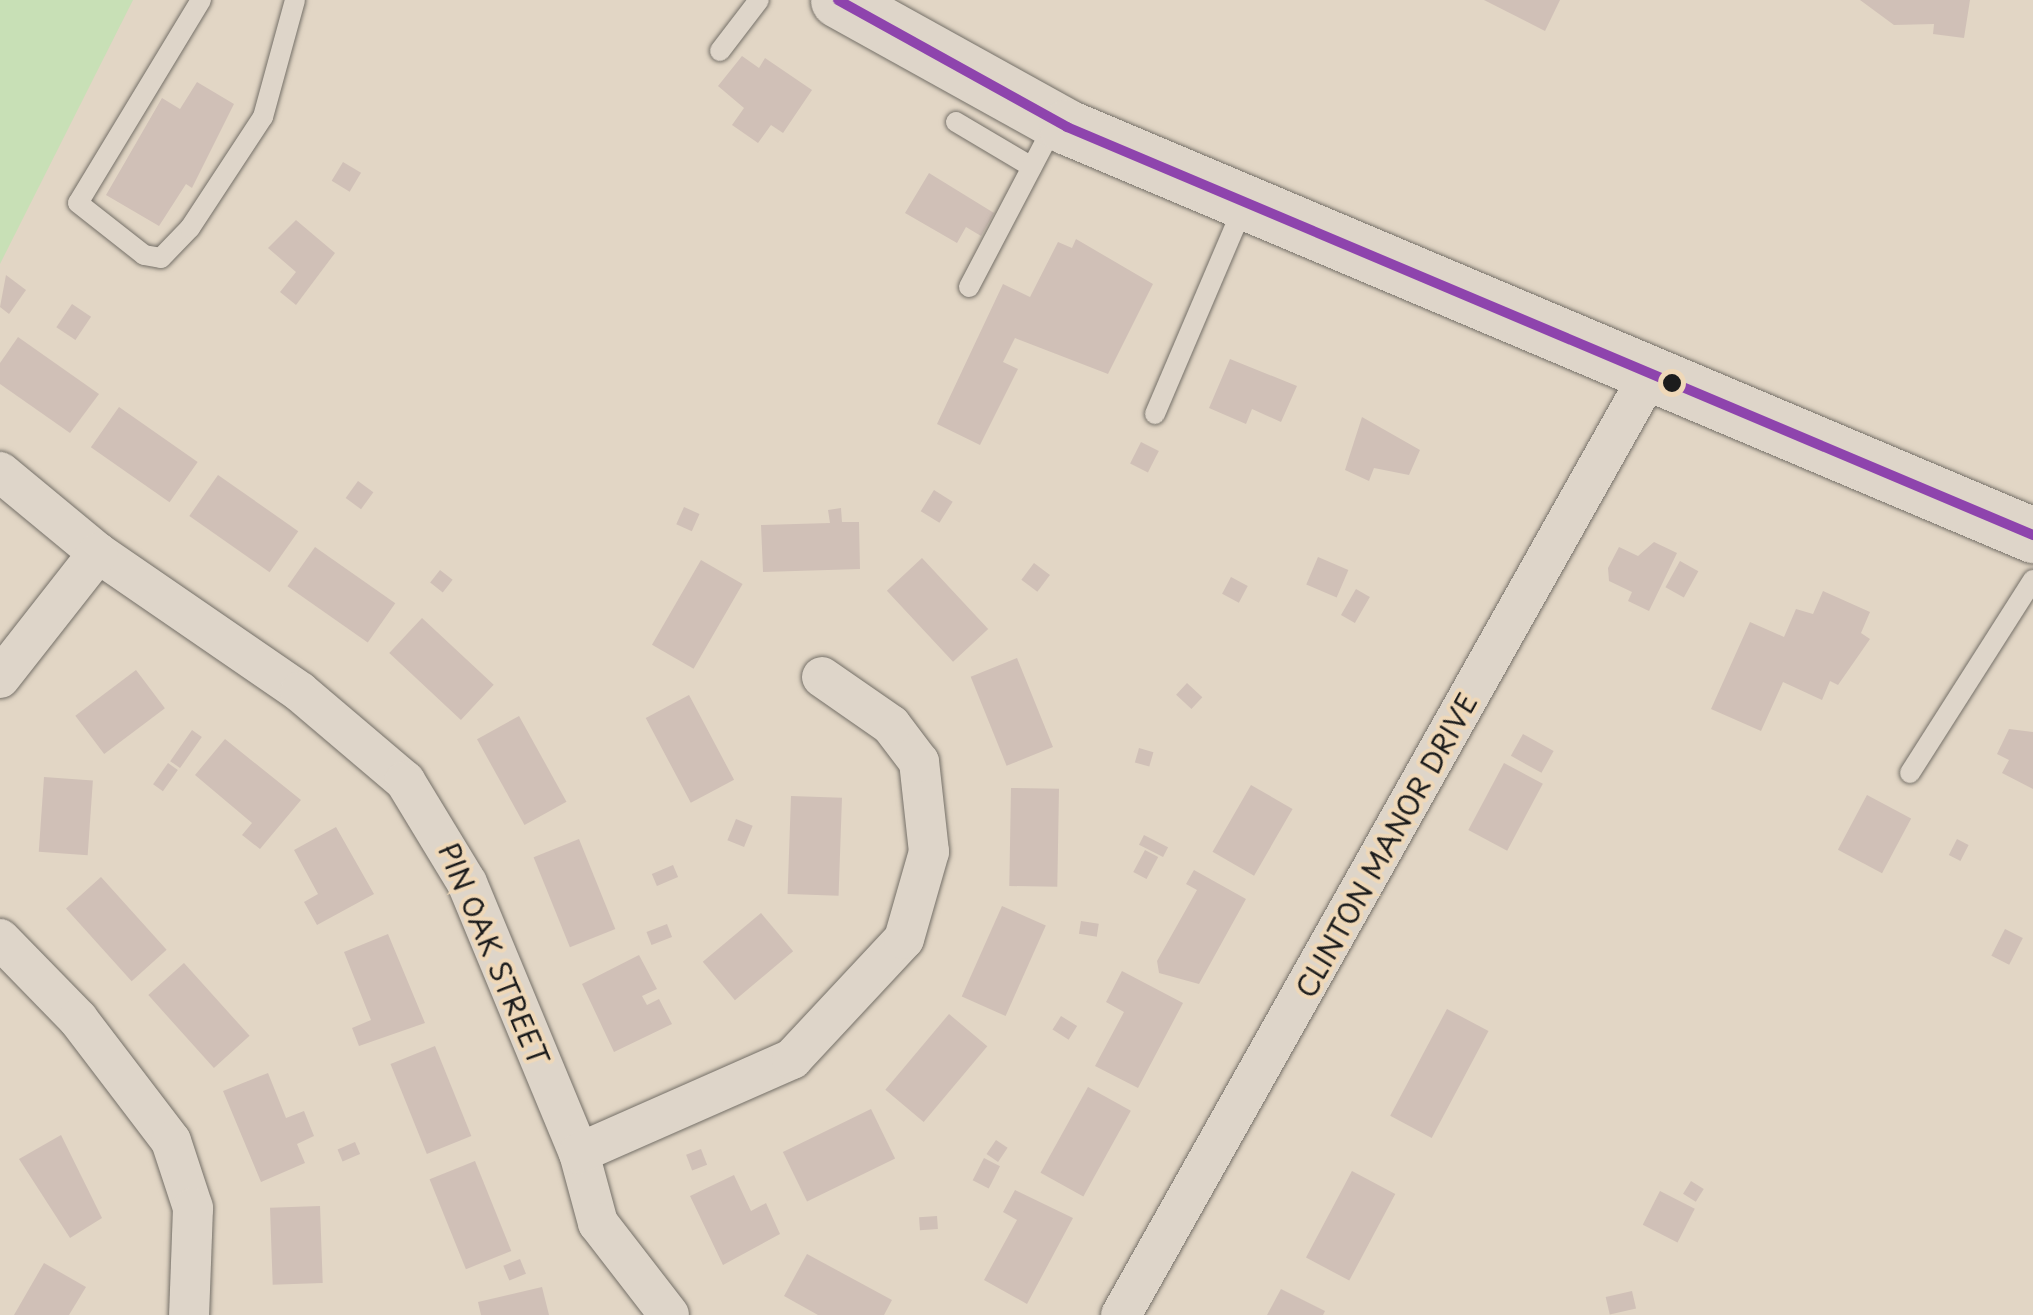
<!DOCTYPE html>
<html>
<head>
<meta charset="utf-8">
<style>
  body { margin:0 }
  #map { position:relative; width:2033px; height:1315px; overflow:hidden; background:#e2d6c5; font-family:"Playpen Sans",sans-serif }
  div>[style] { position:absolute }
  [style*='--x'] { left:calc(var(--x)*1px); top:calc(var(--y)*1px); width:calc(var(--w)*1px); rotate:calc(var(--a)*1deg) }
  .green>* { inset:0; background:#c8e0b6 }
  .building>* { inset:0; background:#d0c0b7; transform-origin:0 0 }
  .roads { filter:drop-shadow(0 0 2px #757068) drop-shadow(0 0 2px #757068) }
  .service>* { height:20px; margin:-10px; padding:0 10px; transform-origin:10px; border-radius:10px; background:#ded5c9 }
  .minor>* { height:40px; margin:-20px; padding:0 20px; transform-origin:20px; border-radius:20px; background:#ded5c9 }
  .secondary>* { height:55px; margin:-27.5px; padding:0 27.5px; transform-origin:27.5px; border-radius:27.5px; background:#ded5c9 }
  .bus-1>* { height:10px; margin:-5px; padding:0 5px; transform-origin:5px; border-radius:5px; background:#8e44ad }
  .dots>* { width:28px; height:28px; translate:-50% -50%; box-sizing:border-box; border:5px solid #efd8b8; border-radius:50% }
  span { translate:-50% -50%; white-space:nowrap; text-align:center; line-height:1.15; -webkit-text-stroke:8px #efd8b8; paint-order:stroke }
  .street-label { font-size:28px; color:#1c1c1c }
</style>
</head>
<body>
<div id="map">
  <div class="green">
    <i style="clip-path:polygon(0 0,133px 0,0 264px)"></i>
  </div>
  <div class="building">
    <i style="clip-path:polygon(1484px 0,1560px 0,1545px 31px)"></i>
    <i style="clip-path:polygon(1860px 0,1970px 0,1964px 38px,1933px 34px,1934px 24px,1894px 25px)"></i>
    <i style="clip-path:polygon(742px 56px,759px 68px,765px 58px,812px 90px,783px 133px,771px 125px,758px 143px,732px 125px,744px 108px,718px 86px)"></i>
    <i style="clip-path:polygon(197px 82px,234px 104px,192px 188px,186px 184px,159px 226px,106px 195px,162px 98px,180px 109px)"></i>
    <i style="left:343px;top:162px;width:21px;height:22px;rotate:31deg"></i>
    <i style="clip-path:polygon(929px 173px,994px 213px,981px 236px,966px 227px,957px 243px,905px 213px)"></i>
    <i style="clip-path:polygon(296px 220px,335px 253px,296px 305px,280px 292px,296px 272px,268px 248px)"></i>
    <i style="clip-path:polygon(1076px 239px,1153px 284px,1108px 374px,1015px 338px,1003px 362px,1018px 369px,980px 445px,937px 424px,1003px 284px,1030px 297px,1058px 242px,1072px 248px)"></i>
    <i style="clip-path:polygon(6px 275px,26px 290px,9px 314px,0 307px)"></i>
    <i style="left:72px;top:304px;width:23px;height:28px;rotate:34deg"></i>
    <i style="clip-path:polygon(18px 337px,99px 394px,70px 433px,0 384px,0 363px)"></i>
    <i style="clip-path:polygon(1230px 359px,1297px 386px,1281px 422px,1252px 409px,1246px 424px,1209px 408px)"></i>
    <i style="left:119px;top:407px;width:96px;height:49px;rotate:35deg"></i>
    <i style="clip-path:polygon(1362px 417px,1420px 450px,1409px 475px,1374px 468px,1369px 481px,1345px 470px)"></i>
    <i style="left:1141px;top:442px;width:20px;height:24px;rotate:27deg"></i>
    <i style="left:218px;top:475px;width:98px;height:50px;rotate:35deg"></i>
    <i style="left:358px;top:481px;width:19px;height:21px;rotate:36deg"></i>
    <i style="left:934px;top:490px;width:22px;height:25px;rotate:32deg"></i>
    <i style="left:684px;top:507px;width:17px;height:19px;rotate:24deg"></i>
    <i style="clip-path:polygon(841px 508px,842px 522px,859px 522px,860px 569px,763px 572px,761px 525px,830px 523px,828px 510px)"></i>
    <i style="clip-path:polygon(1654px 542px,1677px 553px,1649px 611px,1628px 601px,1632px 592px,1609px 581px,1608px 568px,1619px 547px,1638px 556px)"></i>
    <i style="left:315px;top:547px;width:98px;height:48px;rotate:35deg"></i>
    <i style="left:1318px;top:557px;width:33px;height:30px;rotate:23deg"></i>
    <i style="left:922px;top:558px;width:97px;height:48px;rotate:47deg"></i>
    <i style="left:701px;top:560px;width:48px;height:98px;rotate:30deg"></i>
    <i style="left:1680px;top:561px;width:21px;height:30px;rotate:29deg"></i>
    <i style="left:1034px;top:563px;width:20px;height:21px;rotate:37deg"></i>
    <i style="left:440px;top:570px;width:16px;height:16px;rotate:38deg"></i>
    <i style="left:1231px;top:577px;width:19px;height:19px;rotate:28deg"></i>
    <i style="left:1356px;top:589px;width:16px;height:30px;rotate:30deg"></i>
    <i style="clip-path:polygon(1823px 591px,1870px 612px,1861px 633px,1870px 639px,1838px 685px,1830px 681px,1822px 700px,1783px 682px,1761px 731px,1711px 709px,1750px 622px,1784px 637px,1796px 609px,1813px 614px)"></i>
    <i style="left:422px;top:618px;width:98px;height:48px;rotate:43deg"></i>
    <i style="left:1017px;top:658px;width:96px;height:50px;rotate:68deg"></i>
    <i style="left:136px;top:670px;width:48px;height:76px;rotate:53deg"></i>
    <i style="left:1187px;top:683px;width:21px;height:16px;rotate:43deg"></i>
    <i style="left:689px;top:695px;width:96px;height:49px;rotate:62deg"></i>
    <i style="left:519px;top:716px;width:98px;height:48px;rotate:61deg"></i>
    <i style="clip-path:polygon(2009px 729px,2033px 732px,2033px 789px,2002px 773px,2009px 760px,1997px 754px)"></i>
    <i style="left:192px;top:730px;width:12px;height:38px;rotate:35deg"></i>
    <i style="left:1523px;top:734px;width:35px;height:25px;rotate:29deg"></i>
    <i style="clip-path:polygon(225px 739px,301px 800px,260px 849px,242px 835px,252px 823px,195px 775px)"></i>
    <i style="left:1139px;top:748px;width:15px;height:15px;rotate:16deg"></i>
    <i style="left:168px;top:763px;width:12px;height:26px;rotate:35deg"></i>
    <i style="left:1504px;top:763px;width:44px;height:76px;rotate:28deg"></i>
    <i style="left:44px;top:777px;width:49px;height:75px;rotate:4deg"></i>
    <i style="left:1251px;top:785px;width:48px;height:77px;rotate:30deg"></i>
    <i style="left:1011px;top:788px;width:48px;height:98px;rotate:1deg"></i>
    <i style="left:1867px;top:795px;width:50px;height:62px;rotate:28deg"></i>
    <i style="left:791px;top:796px;width:51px;height:98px;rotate:2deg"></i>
    <i style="left:736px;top:819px;width:18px;height:23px;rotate:22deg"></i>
    <i style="clip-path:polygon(336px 827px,374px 894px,317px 925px,304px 902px,318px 894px,294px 850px)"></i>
    <i style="left:1144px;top:835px;width:27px;height:11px;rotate:27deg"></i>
    <i style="left:579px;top:839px;width:97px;height:49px;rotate:68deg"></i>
    <i style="left:1957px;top:839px;width:13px;height:18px;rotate:27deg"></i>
    <i style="left:1145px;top:850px;width:15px;height:25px;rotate:28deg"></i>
    <i style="left:673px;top:865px;width:13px;height:23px;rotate:67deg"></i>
    <i style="clip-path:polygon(1194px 870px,1246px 899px,1199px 984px,1159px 973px,1157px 961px,1197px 890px,1186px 884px)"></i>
    <i style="left:101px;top:877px;width:98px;height:47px;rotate:48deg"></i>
    <i style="left:1002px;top:906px;width:48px;height:99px;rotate:24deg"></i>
    <i style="left:761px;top:913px;width:50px;height:76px;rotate:50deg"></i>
    <i style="left:1081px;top:921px;width:18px;height:13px;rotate:9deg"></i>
    <i style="left:667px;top:924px;width:14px;height:22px;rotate:69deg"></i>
    <i style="left:2005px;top:929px;width:20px;height:30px;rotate:27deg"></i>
    <i style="clip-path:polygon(388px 934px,425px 1023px,359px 1046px,352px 1028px,371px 1020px,344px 952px)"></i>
    <i style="clip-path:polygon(639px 955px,657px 989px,642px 996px,647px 1005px,659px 999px,672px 1024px,614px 1052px,582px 984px)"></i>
    <i style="left:184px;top:963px;width:98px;height:48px;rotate:48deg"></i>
    <i style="clip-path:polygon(1122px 971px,1183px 1003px,1138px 1088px,1095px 1066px,1124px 1012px,1106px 1002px)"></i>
    <i style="left:1447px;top:1009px;width:47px;height:121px;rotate:28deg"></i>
    <i style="left:949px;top:1014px;width:50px;height:99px;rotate:40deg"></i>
    <i style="left:1061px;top:1016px;width:19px;height:16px;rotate:32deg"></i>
    <i style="left:435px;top:1046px;width:97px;height:48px;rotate:68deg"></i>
    <i style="clip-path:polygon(268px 1073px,286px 1118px,304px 1111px,314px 1136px,297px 1144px,305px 1163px,261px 1182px,223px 1091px)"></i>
    <i style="left:1088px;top:1087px;width:49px;height:98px;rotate:29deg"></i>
    <i style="left:871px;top:1109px;width:55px;height:98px;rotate:64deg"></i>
    <i style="clip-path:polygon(61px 1135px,102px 1218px,70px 1238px,19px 1159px)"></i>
    <i style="left:996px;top:1140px;width:14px;height:17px;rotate:34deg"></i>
    <i style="left:355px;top:1142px;width:13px;height:19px;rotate:67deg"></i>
    <i style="left:701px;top:1149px;width:17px;height:16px;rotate:69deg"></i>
    <i style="left:984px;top:1158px;width:18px;height:25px;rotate:27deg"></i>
    <i style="left:475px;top:1161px;width:97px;height:49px;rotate:68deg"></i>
    <i style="left:1352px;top:1171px;width:49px;height:98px;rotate:28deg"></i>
    <i style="clip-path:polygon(734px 1175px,751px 1211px,766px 1203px,780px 1234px,723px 1265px,690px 1196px)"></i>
    <i style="left:1691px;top:1181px;width:15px;height:15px;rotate:32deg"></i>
    <i style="clip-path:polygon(1015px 1190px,1073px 1218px,1027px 1304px,984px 1280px,1017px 1220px,1003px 1212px)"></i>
    <i style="left:1660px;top:1191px;width:39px;height:38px;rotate:27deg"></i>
    <i style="left:320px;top:1206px;width:77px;height:50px;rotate:88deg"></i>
    <i style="left:937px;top:1216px;width:13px;height:18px;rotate:86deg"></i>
    <i style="clip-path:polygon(807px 1254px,892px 1300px,884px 1315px,818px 1315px,784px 1296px)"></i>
    <i style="left:520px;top:1259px;width:16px;height:18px;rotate:68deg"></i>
    <i style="clip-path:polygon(44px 1263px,86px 1287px,69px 1315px,14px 1315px)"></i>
    <i style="clip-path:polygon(542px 1287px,549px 1315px,481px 1315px,478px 1302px)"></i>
    <i style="clip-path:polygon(1281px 1289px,1325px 1311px,1323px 1315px,1267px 1315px)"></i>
    <i style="left:1632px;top:1291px;width:18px;height:27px;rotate:77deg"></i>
  </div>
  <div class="roads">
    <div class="service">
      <i style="--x:201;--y:0;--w:237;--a:121.2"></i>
      <i style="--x:78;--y:203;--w:84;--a:38.2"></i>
      <i style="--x:144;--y:255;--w:17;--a:10"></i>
      <i style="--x:161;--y:258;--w:42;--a:-46"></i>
      <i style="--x:190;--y:228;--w:133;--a:-56.7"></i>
      <i style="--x:263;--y:117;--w:121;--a:-74.7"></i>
      <i style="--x:720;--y:51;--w:64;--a:-52.6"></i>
      <i style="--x:956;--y:122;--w:88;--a:30.6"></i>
      <i style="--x:969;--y:287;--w:185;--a:-62.3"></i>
      <i style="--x:1155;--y:414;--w:229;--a:-66.9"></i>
      <i style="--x:1910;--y:773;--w:229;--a:-57.5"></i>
    </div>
    <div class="minor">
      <i style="--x:0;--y:472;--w:127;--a:39.6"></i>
      <i style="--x:98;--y:553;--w:245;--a:34.5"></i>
      <i style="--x:300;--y:692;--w:138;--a:40.3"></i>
      <i style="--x:405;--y:781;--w:119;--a:58.7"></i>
      <i style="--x:467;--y:883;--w:292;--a:67.5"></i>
      <i style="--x:579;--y:1153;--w:73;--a:74.8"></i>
      <i style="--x:598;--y:1223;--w:116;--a:52.3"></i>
      <i style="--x:0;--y:678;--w:159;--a:-51.9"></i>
      <i style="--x:0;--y:939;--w:112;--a:45.7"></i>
      <i style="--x:78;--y:1019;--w:153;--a:52.7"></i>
      <i style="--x:171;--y:1141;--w:71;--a:71.8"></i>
      <i style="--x:193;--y:1208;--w:107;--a:92.1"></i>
      <i style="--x:579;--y:1153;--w:233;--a:-23.8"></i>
      <i style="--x:792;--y:1059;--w:164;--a:-47"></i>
      <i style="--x:904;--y:939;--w:91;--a:-74"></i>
      <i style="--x:929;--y:852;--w:91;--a:-96.3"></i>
      <i style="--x:919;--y:762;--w:46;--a:-127.1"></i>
      <i style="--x:891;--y:725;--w:84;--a:-145.2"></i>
      <i style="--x:1121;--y:1315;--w:1080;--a:-60.66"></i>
    </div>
    <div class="secondary">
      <i style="--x:838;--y:0;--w:262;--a:29"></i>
      <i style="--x:1067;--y:127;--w:1049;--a:22.9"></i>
    </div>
  </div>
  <div class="bus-1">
    <i style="--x:838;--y:0;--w:262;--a:29"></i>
    <i style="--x:1067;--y:127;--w:1049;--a:22.9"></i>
  </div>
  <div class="dots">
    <i style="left:1672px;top:383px;background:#1c1c1c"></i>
  </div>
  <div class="street-label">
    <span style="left:1386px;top:845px;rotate:-61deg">CLINTON MANOR DRIVE</span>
    <span style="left:494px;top:954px;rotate:67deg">PIN OAK STREET</span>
  </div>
</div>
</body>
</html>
